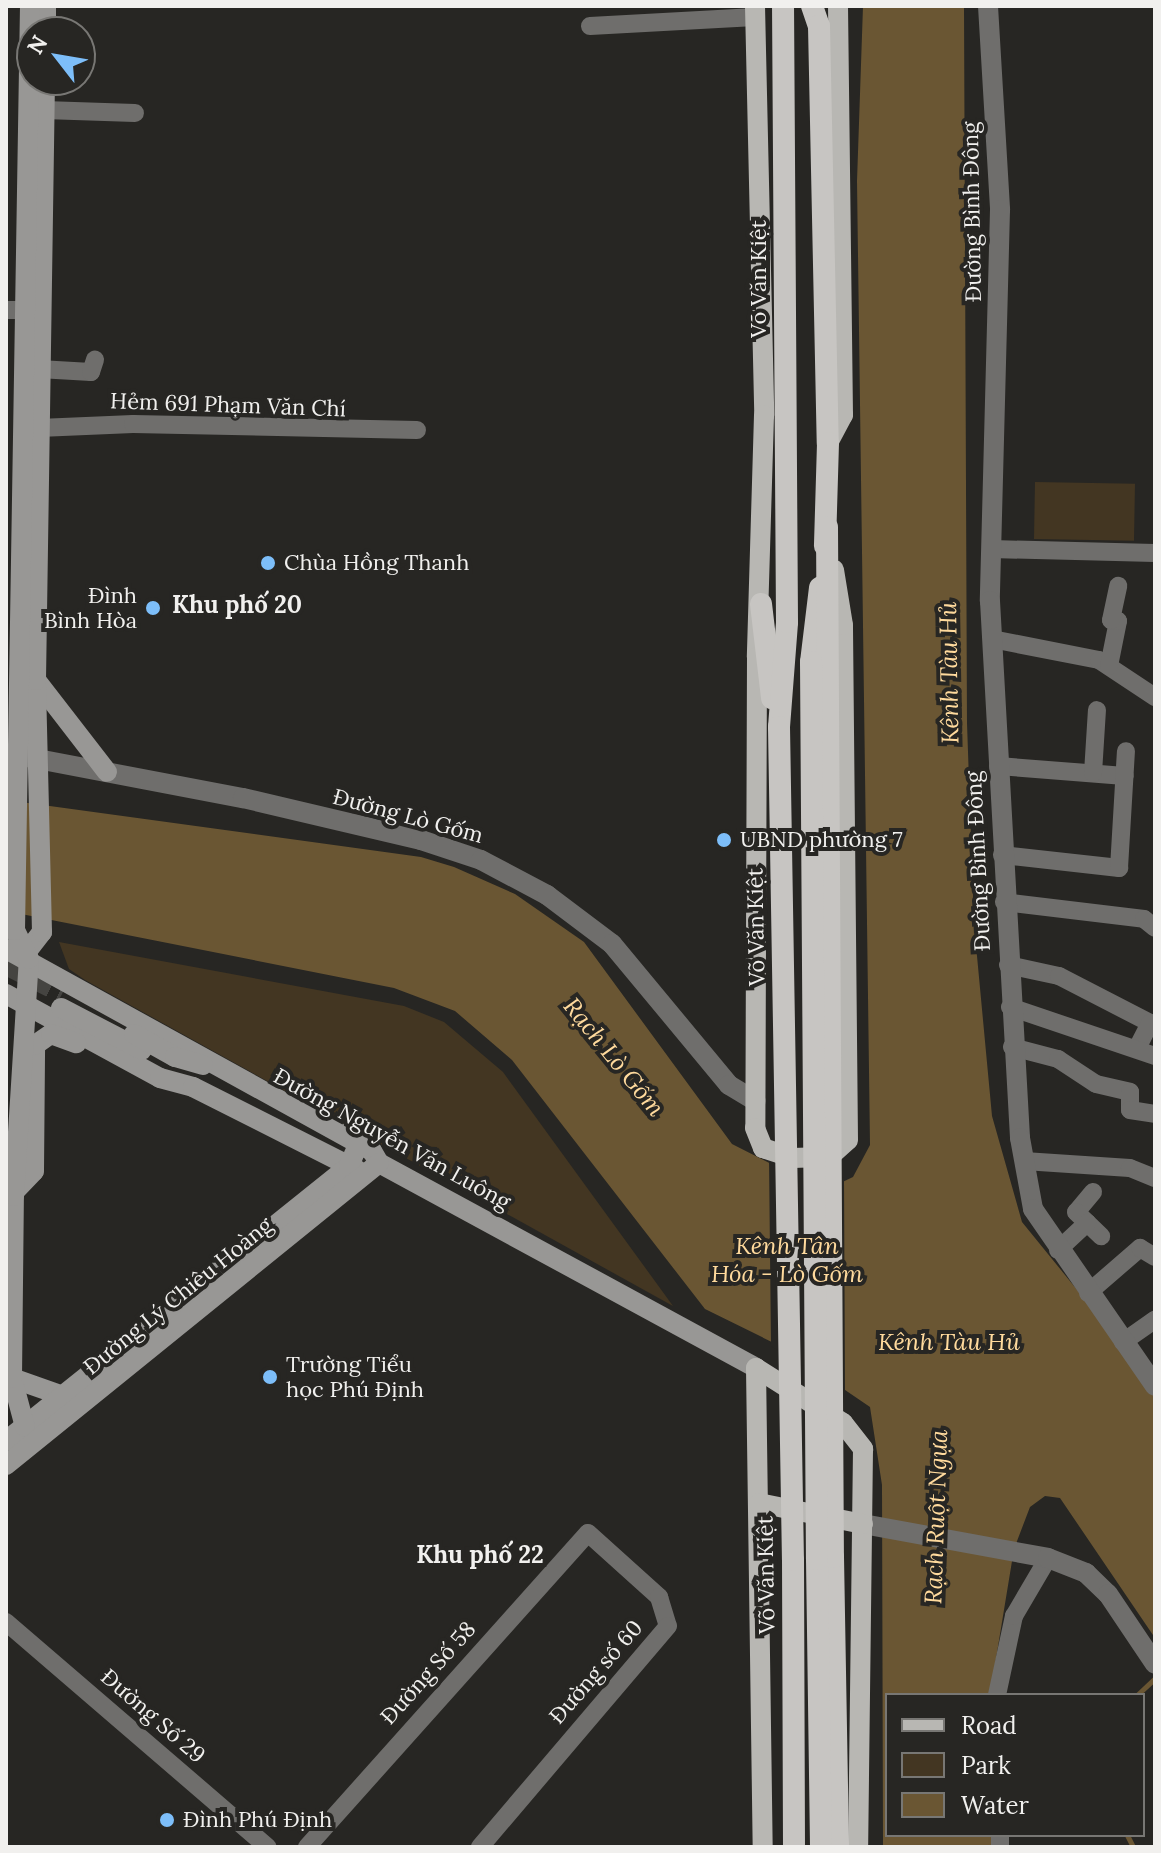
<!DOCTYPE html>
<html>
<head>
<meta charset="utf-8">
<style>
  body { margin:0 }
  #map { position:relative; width:1161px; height:1853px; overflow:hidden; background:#272623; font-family:Lora,serif }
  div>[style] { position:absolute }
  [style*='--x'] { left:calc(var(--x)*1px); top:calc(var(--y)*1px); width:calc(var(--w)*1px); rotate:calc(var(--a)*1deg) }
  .green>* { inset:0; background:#433622; transform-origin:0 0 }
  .water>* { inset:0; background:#6a5633 }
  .pier>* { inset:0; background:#272623 }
  .stream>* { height:5px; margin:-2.5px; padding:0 2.5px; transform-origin:2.5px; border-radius:2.5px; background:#6a5633 }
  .secondary-tunnel>* { height:20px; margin-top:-10px; transform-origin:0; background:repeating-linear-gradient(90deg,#454441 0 20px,transparent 0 30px) }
  .minor>* { height:18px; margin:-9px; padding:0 9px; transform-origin:9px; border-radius:9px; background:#6f6e6c }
  .tertiary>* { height:20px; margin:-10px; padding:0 10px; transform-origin:10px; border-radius:10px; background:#6f6e6c }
  .secondary>* { height:20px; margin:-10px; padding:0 10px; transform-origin:10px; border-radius:10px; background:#989795 }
  .primary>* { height:20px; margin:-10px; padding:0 10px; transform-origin:10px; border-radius:10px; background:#b8b7b3 }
  .trunk>* { height:22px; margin:-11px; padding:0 11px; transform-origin:11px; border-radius:11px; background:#c7c5c2 }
  .trunk-bridge>* { height:22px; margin:-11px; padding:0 11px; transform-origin:11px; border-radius:11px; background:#c7c5c2 }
  .dots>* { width:22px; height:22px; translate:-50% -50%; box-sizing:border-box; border:4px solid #272623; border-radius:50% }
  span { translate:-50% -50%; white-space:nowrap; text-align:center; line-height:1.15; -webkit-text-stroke:8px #272623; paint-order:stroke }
  .street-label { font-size:22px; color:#f1f0ee }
  .poi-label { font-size:22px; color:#f1f0ee }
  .left { translate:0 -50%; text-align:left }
  .right { translate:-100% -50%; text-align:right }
  .neighbourhood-label { font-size:24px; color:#f1f0ee; font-weight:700 }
  .water-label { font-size:24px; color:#ffda9d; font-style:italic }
  .frame { position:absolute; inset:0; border:8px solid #f1f0ee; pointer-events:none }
  .legend { position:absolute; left:885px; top:1693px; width:260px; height:144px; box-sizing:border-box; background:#272623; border:2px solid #787774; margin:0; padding:10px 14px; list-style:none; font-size:24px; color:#f1f0ee }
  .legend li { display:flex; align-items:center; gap:16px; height:40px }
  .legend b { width:40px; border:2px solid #787774 }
  .north { position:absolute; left:16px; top:16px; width:80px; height:80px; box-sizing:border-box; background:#272623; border:2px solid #787774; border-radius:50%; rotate:301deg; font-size:22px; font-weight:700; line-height:32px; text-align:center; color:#f1f0ee }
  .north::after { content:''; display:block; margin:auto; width:28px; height:36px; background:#7dbef9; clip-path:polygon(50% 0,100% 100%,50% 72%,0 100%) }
</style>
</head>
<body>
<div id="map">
  <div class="green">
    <i style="left:1035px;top:482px;width:100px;height:57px;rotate:1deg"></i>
    <i style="clip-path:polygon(59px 942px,404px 1006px,444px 1022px,503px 1072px,673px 1306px,85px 980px,69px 969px)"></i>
  </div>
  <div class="water">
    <i style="clip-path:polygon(863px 6px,964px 6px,967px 723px,974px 924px,992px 1116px,1022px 1222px,1104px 1323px,1155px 1398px,1155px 1638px,1060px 1498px,1045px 1496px,1030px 1507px,1014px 1549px,990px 1695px,887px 1695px,887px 1835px,992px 1835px,992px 1847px,883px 1847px,882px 1485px,870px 1407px,782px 1347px,705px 1309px,512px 1060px,455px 1011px,394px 988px,6px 911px,6px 800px,421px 857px,454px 867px,515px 894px,584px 942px,732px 1144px,791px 1174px,834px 1186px,853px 1177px,870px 1145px,857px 181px)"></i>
  </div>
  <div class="pier">
    <i style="clip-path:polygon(769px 1158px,813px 1179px,833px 1182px,844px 1177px,845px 1391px,771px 1346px)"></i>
  </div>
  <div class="stream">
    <i style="--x:1137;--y:1695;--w:25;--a:-43"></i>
    <i style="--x:1127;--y:1835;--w:13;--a:63"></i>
  </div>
  <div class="secondary-tunnel">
    <i style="--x:6;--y:965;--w:63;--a:26.6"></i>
  </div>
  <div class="minor">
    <i style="--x:590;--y:26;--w:165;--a:-3.1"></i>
    <i style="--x:44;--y:110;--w:91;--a:1.9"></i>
    <i style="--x:6;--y:310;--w:19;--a:0"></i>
    <i style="--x:39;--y:369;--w:52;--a:3.3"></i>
    <i style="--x:91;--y:372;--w:13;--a:-72"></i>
    <i style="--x:39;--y:428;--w:94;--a:-2.4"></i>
    <i style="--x:133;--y:424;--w:284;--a:1.2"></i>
    <i style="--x:991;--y:549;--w:164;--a:1.4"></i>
    <i style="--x:992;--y:639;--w:109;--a:11.1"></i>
    <i style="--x:1099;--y:660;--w:67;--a:33.5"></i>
    <i style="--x:1109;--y:666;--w:46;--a:-78.7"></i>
    <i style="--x:1118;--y:621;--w:7;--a:-172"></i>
    <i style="--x:1111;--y:620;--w:35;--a:-78"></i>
    <i style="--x:998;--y:766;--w:127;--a:4.5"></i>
    <i style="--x:1093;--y:773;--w:63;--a:-86.4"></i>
    <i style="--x:1002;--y:855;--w:118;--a:6.3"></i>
    <i style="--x:1119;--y:868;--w:117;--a:-86.6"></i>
    <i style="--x:1004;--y:902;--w:141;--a:6.9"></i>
    <i style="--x:1144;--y:919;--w:14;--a:39"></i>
    <i style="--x:1008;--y:965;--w:52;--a:12.2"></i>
    <i style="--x:1059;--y:976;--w:102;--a:27.3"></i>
    <i style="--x:1150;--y:1023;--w:28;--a:117"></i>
    <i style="--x:1010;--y:1007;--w:153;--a:18.7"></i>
    <i style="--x:1012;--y:1047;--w:48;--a:14.6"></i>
    <i style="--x:1058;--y:1059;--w:45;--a:33.3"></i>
    <i style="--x:1096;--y:1084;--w:35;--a:13"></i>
    <i style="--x:1130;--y:1092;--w:18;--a:90"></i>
    <i style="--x:1130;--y:1110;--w:25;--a:9"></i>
    <i style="--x:1024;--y:1161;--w:106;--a:3.8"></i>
    <i style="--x:1130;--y:1168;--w:27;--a:22"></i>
    <i style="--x:1093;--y:1192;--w:26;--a:130"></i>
    <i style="--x:1076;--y:1212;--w:35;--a:44"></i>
    <i style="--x:1058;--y:1250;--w:40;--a:-43"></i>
    <i style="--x:1088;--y:1293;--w:69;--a:-40.9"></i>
    <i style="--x:1140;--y:1248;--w:17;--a:31"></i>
    <i style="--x:1123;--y:1342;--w:39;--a:-35"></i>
    <i style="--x:6;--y:1622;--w:345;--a:40.7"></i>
    <i style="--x:997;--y:1695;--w:81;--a:-77.9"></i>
    <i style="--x:1014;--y:1616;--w:67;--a:-59.6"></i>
    <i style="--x:307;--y:1847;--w:421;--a:-48.2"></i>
    <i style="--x:588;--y:1533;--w:96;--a:42"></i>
    <i style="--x:659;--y:1597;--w:30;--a:73"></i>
    <i style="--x:668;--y:1626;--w:290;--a:130.4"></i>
    <i style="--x:1000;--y:1847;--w:12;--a:-90"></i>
  </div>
  <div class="tertiary">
    <i style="--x:988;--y:6;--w:204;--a:86.6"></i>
    <i style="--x:1000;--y:210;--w:391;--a:91.5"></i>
    <i style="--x:990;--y:601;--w:538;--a:86.8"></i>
    <i style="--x:1020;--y:1138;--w:72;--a:79.6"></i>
    <i style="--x:1033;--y:1209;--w:215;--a:55.4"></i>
    <i style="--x:6;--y:753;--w:241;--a:10.8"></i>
    <i style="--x:243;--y:798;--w:183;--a:13.3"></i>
    <i style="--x:421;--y:840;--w:63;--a:18.4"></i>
    <i style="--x:481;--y:860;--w:75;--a:27.9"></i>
    <i style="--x:547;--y:895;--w:81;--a:37"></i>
    <i style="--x:612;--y:944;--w:183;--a:50.3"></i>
    <i style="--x:729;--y:1085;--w:31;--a:31"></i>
    <i style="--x:863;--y:1524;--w:188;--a:10.4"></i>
    <i style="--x:1048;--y:1558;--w:41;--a:21.5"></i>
    <i style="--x:1086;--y:1573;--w:30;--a:44"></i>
    <i style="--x:1108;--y:1594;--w:84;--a:56.1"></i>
  </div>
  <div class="secondary">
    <i style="--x:46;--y:32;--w:26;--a:-90"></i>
    <i style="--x:36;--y:680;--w:116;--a:52.3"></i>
    <i style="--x:6;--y:949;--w:418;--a:28.9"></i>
    <i style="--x:372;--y:1151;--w:14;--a:60"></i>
    <i style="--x:379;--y:1163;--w:429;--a:28.5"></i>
    <i style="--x:28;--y:950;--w:23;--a:-52"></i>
    <i style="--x:42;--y:932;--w:252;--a:-91.4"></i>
    <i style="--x:36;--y:680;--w:600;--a:-89.14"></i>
    <i style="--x:6;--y:994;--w:175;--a:28.6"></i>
    <i style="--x:160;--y:1078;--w:34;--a:15"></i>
    <i style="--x:193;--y:1087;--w:184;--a:26.8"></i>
    <i style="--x:61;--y:1008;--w:91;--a:27.4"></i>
    <i style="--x:134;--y:1034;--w:47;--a:29.3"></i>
    <i style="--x:175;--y:1057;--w:29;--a:16"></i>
    <i style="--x:13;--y:1193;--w:30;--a:-46"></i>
    <i style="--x:34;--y:1171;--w:126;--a:-89.5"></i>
    <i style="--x:35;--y:1045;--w:19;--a:-35"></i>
    <i style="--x:51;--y:1034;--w:27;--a:20"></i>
    <i style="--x:12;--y:1378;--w:54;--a:19.4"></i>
    <i style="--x:6;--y:1441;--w:440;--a:-38.7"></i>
    <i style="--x:349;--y:1166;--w:23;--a:-67"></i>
    <i style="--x:25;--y:1449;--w:22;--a:-90"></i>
    <i style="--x:25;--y:1427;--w:51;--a:-104.9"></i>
    <i style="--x:12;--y:1378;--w:182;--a:-89.4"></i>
    <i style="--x:14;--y:1196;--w:237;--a:-86.4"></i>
    <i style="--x:29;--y:959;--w:32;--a:-116"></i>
    <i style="--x:15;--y:930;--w:924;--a:-89.07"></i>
    <i style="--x:6;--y:1465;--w:480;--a:-39"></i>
  </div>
  <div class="primary">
    <i style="--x:755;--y:6;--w:409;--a:88.7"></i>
    <i style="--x:764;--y:415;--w:242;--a:91.7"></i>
    <i style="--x:757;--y:657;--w:471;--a:90.2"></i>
    <i style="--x:755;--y:1128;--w:22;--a:68"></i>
    <i style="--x:763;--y:1148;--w:32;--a:18"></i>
    <i style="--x:793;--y:1158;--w:36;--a:-2"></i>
    <i style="--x:829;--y:1157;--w:25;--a:-42"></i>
    <i style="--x:848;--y:1140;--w:515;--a:-90.56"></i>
    <i style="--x:843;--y:625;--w:56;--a:-99.3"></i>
    <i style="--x:828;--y:443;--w:32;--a:-62"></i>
    <i style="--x:843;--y:415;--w:409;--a:-90.7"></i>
    <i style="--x:756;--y:1368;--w:103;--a:32.3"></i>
    <i style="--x:843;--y:1423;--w:33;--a:52"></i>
    <i style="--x:863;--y:1449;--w:398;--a:90.7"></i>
    <i style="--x:756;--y:1368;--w:479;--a:89.2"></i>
    <i style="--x:759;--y:1503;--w:106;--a:11.4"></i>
  </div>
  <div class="trunk">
    <i style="--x:812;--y:6;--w:21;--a:71"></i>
    <i style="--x:819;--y:26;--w:417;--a:88.8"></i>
    <i style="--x:828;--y:443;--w:103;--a:91.7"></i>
    <i style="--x:761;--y:604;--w:95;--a:83.3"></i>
    <i style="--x:811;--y:662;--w:75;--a:-83.1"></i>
    <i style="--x:779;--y:727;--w:105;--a:-85.6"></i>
    <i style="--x:787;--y:622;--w:616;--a:-90.37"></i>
    <i style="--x:833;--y:1557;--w:290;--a:89"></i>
    <i style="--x:817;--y:1559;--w:288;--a:89.2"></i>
    <i style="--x:793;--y:1560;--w:287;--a:89.8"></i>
  </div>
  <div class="trunk-bridge">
    <i style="--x:827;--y:527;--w:1030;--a:89.67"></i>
    <i style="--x:811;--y:662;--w:897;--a:89.62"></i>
    <i style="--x:779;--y:727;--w:833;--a:89.04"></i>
  </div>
  <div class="dots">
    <i style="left:268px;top:563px;background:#7dbef9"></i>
    <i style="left:153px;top:608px;background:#7dbef9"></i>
    <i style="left:724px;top:840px;background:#7dbef9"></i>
    <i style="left:270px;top:1377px;background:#7dbef9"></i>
    <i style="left:167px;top:1820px;background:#7dbef9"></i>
  </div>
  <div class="street-label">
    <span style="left:972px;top:212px;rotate:-91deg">Đường Bình Đông</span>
    <span style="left:759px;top:279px;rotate:-90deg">Võ Văn Kiệt</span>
    <span style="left:228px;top:405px;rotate:2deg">Hẻm 691 Phạm Văn Chí</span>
    <span style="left:408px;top:816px;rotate:15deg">Đường Lò Gốm</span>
    <span style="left:978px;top:861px;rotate:-93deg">Đường Bình Đông</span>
    <span style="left:756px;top:927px;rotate:-91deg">Võ Văn Kiệt</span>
    <span style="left:392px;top:1139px;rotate:29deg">Đường Nguyễn Văn Luông</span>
    <span style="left:178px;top:1296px;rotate:-39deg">Đường Lý Chiêu Hoàng</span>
    <span style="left:766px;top:1575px;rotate:-91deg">Võ Văn Kiệt</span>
    <span style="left:596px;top:1672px;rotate:-49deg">Đường số 60</span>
    <span style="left:428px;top:1673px;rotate:-48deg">Đường Số 58</span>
    <span style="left:153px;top:1716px;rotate:41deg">Đường Số 29</span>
  </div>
  <div class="poi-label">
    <span class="left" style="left:284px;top:563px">Chùa Hồng Thanh</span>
    <span class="right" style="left:137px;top:608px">Đình<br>Bình Hòa</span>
    <span class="left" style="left:740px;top:840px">UBND phường 7</span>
    <span class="left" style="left:286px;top:1377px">Trường Tiểu<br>học Phú Định</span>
    <span class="left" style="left:183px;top:1820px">Đình Phú Định</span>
  </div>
  <div class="neighbourhood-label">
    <span style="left:237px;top:605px">Khu phố 20</span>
    <span style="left:480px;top:1555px">Khu phố 22</span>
  </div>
  <div class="water-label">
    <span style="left:949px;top:673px;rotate:-91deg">Kênh Tàu Hủ</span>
    <span style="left:614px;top:1057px;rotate:51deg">Rạch Lò Gốm</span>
    <span style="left:787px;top:1260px">Kênh Tân<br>Hóa - Lò Gốm</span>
    <span style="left:949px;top:1342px">Kênh Tàu Hủ</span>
    <span style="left:936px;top:1517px;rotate:-88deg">Rạch Ruột Ngựa</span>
  </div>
  <div class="frame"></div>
  <ul class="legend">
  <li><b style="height:10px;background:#b8b7b3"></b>Road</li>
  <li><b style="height:22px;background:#433622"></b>Park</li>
  <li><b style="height:22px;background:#6a5633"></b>Water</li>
  </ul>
  <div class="north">N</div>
</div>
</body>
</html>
